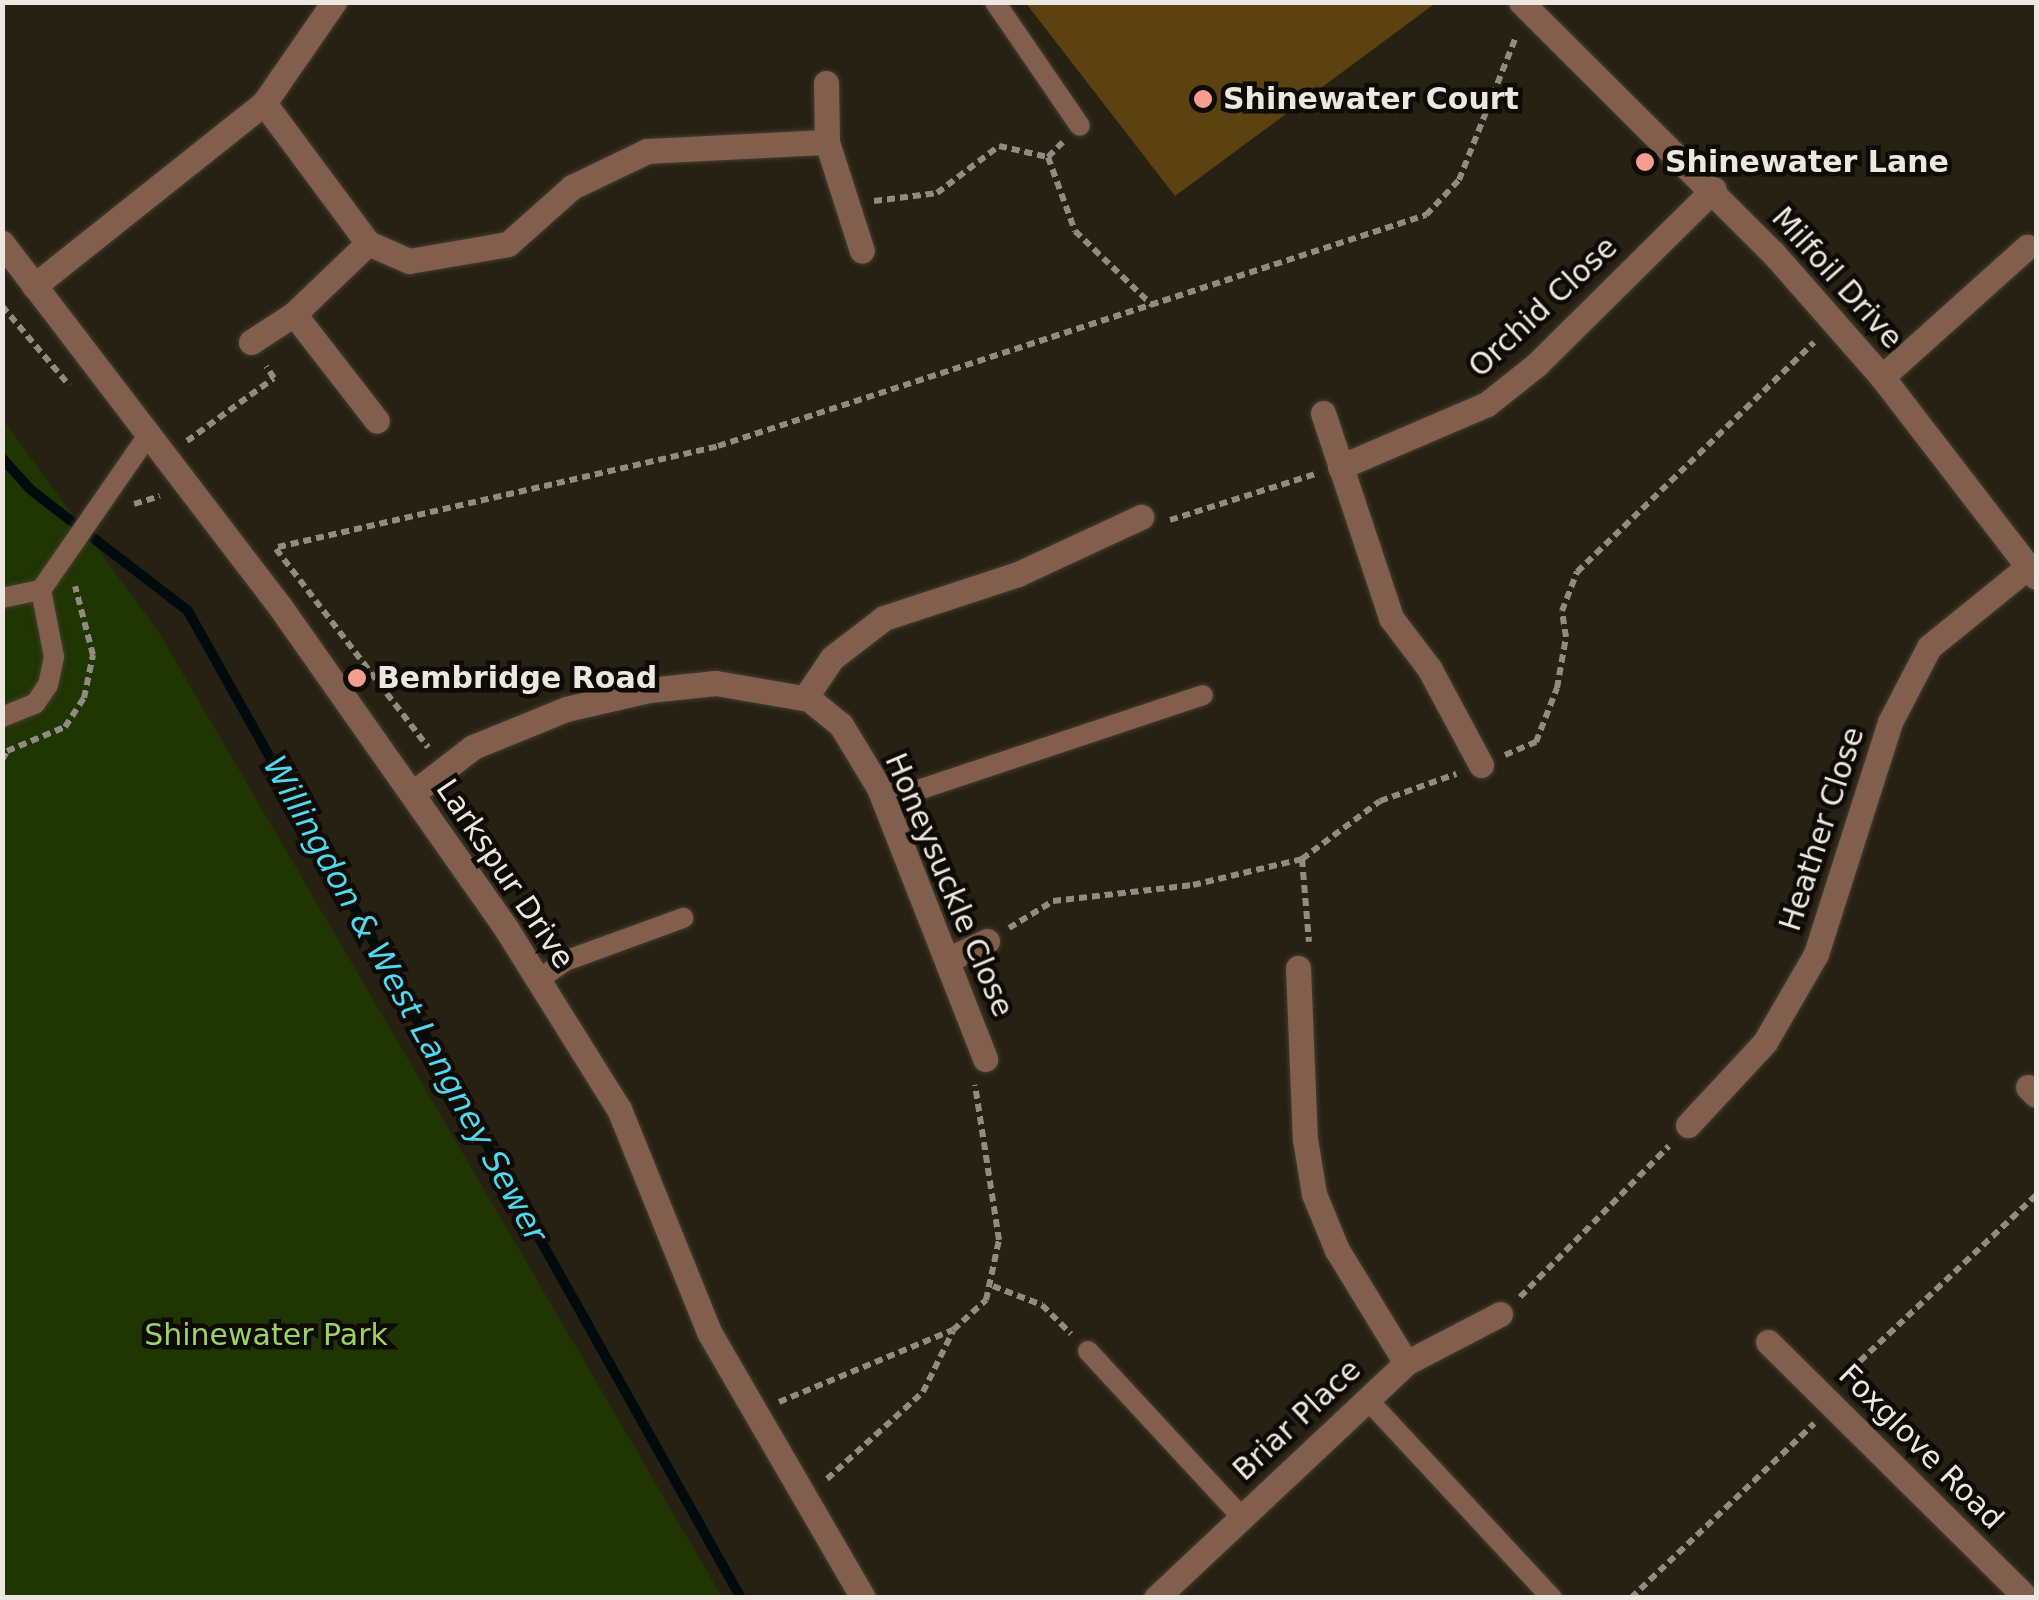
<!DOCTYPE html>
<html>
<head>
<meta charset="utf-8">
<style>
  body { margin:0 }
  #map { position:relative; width:2039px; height:1600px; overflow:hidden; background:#272114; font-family:"DejaVu Sans",sans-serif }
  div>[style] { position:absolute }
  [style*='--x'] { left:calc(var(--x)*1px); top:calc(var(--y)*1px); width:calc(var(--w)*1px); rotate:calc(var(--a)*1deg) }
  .green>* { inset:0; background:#1f3502 }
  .stream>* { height:10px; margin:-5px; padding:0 5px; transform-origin:5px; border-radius:5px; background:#000b0e }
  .building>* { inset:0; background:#5c4211 }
  .path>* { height:6px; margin-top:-3px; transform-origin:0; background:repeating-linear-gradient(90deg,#918c81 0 8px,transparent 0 13px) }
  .roads { filter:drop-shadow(0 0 2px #433d30) drop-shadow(0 0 2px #433d30) }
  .lane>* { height:20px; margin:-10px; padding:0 10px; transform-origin:10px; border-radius:10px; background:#825f4c }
  .street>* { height:25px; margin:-12.5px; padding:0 12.5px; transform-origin:12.5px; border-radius:12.5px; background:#825f4c }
  .dots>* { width:28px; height:28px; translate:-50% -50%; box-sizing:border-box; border:5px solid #0e0b06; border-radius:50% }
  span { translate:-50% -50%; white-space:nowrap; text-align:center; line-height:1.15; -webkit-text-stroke:9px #0e0b06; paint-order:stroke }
  .poi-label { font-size:30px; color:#ece8df; font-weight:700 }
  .left { translate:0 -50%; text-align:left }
  .street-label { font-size:30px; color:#ece8df }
  .park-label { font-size:30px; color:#9cd164 }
  .water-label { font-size:32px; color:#4ed9f0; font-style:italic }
  .frame { position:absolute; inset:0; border:5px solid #ece8df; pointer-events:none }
</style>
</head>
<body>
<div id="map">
  <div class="green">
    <i style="clip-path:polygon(3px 420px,158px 631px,722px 1597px,3px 1597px)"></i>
  </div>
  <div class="stream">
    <i style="--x:2;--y:458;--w:43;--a:47.8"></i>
    <i style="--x:31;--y:490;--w:198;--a:37.6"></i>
    <i style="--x:188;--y:611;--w:1131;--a:60.74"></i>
  </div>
  <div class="building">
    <i style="clip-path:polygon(1025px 2px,1437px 2px,1175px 196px)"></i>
  </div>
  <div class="path">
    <i style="--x:1048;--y:157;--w:79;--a:70"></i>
    <i style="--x:1075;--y:231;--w:107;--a:43.9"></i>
    <i style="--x:874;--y:201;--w:64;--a:-7.2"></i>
    <i style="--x:937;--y:193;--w:78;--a:-37.2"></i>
    <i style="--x:999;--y:146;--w:50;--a:12.7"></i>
    <i style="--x:1048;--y:157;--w:21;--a:-45"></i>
    <i style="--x:2;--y:306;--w:104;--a:49.7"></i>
    <i style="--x:187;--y:441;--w:107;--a:-35.9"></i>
    <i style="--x:274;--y:378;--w:14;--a:-124"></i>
    <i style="--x:134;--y:504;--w:27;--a:-17"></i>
    <i style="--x:1170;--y:520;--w:152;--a:-17.6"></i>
    <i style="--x:278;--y:547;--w:451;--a:-12.9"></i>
    <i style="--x:718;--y:446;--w:745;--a:-18.07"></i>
    <i style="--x:1426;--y:215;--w:48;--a:-46.7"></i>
    <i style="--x:1459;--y:180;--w:154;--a:-68.3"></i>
    <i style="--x:276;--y:549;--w:250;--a:52.5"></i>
    <i style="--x:1505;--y:755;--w:34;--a:-23"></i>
    <i style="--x:1536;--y:742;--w:58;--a:-68.7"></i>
    <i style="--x:1557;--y:688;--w:52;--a:-80"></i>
    <i style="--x:1566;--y:637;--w:26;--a:-99"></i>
    <i style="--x:1562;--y:611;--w:42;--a:-69"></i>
    <i style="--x:1577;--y:572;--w:330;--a:-44.1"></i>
    <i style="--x:2;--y:760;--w:10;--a:-61"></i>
    <i style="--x:7;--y:751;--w:63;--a:-22.5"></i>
    <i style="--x:65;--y:727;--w:35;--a:-57"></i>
    <i style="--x:84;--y:698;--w:44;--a:-78.2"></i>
    <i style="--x:93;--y:655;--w:71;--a:-104.6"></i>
    <i style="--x:460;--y:795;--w:117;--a:57.5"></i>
    <i style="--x:1302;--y:859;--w:83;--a:85.2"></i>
    <i style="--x:1009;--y:928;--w:52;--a:-31.5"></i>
    <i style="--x:1053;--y:901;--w:141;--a:-6.5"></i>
    <i style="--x:1193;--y:885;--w:112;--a:-13.4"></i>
    <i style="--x:1302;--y:859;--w:97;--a:-36.6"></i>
    <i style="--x:1380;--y:801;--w:81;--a:-19.6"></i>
    <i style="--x:993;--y:1286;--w:53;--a:21.2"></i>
    <i style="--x:1042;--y:1305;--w:41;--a:45"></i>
    <i style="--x:1520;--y:1297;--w:212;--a:-45.4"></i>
    <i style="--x:1841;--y:1379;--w:268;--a:-43.3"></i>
    <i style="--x:779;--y:1402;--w:188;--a:-22.5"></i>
    <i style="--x:953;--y:1330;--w:45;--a:-42.3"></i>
    <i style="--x:986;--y:1300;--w:61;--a:-77.8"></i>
    <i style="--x:999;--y:1240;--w:157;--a:-98.8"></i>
    <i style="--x:827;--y:1479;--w:130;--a:-42.2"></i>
    <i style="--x:923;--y:1392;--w:68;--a:-63.8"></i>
    <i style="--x:1631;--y:1598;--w:253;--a:-43.6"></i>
  </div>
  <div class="roads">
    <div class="lane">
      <i style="--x:995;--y:2;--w:150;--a:55.6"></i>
      <i style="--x:2;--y:598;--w:40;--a:-12"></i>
      <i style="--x:41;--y:590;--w:190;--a:-55.3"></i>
      <i style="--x:2;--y:717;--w:35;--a:-22"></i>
      <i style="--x:35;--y:704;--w:23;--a:-56"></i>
      <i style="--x:48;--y:685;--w:29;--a:-78"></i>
      <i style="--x:54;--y:657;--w:68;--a:-101"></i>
      <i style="--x:885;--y:801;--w:335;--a:-18.4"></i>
      <i style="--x:538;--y:980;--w:33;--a:-35"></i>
      <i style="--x:565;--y:961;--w:126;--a:-20"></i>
      <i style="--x:1088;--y:1351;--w:225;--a:47.2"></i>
      <i style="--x:1367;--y:1399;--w:272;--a:47.1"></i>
    </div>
    <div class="street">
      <i style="--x:1521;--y:2;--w:356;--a:44.9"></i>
      <i style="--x:1773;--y:253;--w:165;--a:48.7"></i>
      <i style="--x:1882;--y:377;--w:252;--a:52.4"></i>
      <i style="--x:826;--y:83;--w:59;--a:89"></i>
      <i style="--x:827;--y:142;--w:114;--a:72.2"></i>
      <i style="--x:264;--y:103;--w:174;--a:53.4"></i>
      <i style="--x:368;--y:243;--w:45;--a:23.7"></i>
      <i style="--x:409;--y:261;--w:100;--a:-9.7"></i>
      <i style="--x:508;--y:244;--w:86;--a:-41.7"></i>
      <i style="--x:572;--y:187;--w:83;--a:-25.6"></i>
      <i style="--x:647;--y:151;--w:180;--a:-2.9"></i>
      <i style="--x:2;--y:243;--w:459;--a:52.6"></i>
      <i style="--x:281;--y:608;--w:393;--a:54.9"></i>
      <i style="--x:507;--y:930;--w:211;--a:58"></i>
      <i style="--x:619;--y:1109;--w:240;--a:68"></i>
      <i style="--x:709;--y:1332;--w:307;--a:59.9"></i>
      <i style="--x:34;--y:286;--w:294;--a:-38.5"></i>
      <i style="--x:264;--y:103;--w:123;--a:-55.3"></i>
      <i style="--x:294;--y:314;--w:135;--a:52.2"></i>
      <i style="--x:251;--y:342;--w:51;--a:-33.1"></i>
      <i style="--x:294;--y:314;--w:103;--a:-43.8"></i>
      <i style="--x:1882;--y:377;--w:195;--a:-41.9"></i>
      <i style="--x:1323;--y:413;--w:216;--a:71.6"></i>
      <i style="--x:1391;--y:618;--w:63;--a:52.8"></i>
      <i style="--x:1429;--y:668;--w:110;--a:61.8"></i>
      <i style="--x:1340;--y:467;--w:160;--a:-23.2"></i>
      <i style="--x:1487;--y:404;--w:63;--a:-38.5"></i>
      <i style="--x:1536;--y:365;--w:250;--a:-44.7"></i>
      <i style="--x:805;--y:698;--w:48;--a:-56"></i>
      <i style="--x:832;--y:658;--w:66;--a:-37.6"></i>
      <i style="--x:884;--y:618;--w:141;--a:-18.2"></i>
      <i style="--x:1018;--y:574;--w:136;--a:-24.9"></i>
      <i style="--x:412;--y:794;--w:77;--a:-37.6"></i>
      <i style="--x:473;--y:747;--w:100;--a:-22.2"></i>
      <i style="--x:566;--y:709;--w:85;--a:-12.9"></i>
      <i style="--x:649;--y:690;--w:67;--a:-6"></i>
      <i style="--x:716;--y:683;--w:94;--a:9.8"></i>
      <i style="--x:809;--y:699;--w:41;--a:39.1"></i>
      <i style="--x:841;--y:725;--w:74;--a:58.9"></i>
      <i style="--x:879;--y:788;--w:291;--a:68.6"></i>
      <i style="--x:949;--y:959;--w:42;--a:-25.3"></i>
      <i style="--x:1298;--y:968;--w:171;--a:87.7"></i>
      <i style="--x:1305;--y:1139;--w:56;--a:80.7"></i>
      <i style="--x:1314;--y:1194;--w:61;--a:67.7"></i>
      <i style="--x:1337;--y:1250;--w:132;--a:58.6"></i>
      <i style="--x:2028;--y:1087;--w:11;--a:45"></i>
      <i style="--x:1688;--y:1125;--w:113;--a:-47.1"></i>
      <i style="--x:1765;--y:1042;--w:102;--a:-59.9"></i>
      <i style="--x:1816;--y:954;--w:244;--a:-72.3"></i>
      <i style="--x:1890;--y:722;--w:85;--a:-62.5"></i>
      <i style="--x:1929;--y:647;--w:129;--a:-39"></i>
      <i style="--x:1768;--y:1342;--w:364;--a:44.7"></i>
      <i style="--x:1156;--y:1598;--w:343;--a:-43.2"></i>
      <i style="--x:1406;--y:1363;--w:106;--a:-27.5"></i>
    </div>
  </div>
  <div class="dots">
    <i style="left:1203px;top:99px;background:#f59d8e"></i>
    <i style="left:1645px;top:162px;background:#f59d8e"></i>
    <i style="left:357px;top:678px;background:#f59d8e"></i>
  </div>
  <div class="poi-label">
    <span class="left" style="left:1223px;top:99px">Shinewater Court</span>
    <span class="left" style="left:1665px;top:162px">Shinewater Lane</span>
    <span class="left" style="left:377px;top:678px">Bembridge Road</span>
  </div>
  <div class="street-label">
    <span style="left:1837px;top:278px;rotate:48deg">Milfoil Drive</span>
    <span style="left:1543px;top:307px;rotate:-43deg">Orchid Close</span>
    <span style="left:1822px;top:829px;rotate:-72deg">Heather Close</span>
    <span style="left:505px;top:874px;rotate:56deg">Larkspur Drive</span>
    <span style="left:949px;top:885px;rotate:67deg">Honeysuckle Close</span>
    <span style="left:1297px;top:1420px;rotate:-43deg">Briar Place</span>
    <span style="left:1921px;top:1447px;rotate:45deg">Foxglove Road</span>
  </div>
  <div class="park-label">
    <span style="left:266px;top:1335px">Shinewater Park</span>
  </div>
  <div class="water-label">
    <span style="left:405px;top:999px;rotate:61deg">Willingdon &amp; West Langney Sewer</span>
  </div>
  <div class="frame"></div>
</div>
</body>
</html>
